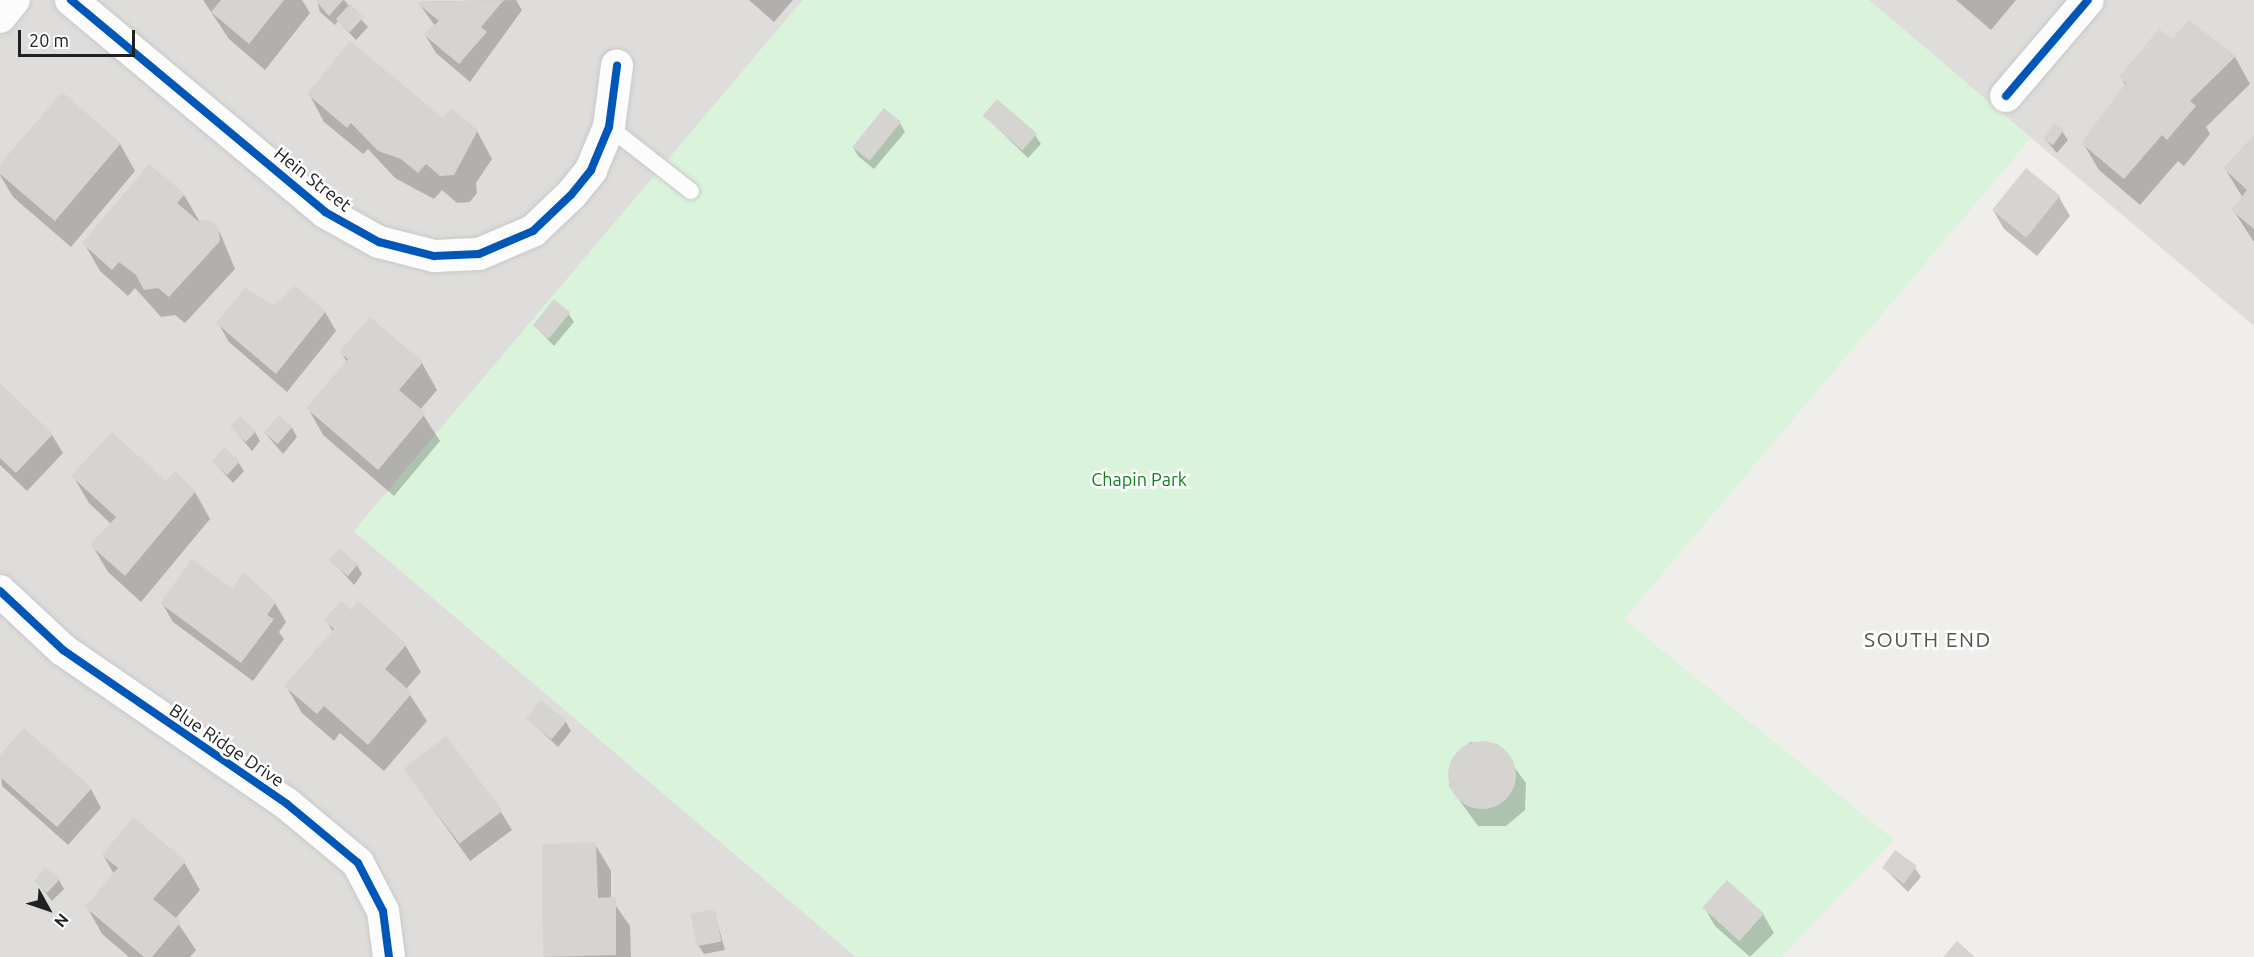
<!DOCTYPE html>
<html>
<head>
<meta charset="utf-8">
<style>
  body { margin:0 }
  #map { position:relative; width:2254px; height:957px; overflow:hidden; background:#efeeea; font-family:Ubuntu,sans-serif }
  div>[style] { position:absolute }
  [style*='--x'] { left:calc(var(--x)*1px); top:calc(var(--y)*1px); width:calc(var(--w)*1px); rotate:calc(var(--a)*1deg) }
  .residential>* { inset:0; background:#dedddb }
  .park>* { inset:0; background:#daf4db }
  .shadow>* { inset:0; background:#0003 }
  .building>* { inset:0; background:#d6d4d1; transform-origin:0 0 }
  .round { border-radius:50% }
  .roads { filter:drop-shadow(0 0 2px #c8c8c6) drop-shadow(0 0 2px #c8c8c6) }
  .lane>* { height:16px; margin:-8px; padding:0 8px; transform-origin:8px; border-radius:8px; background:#fdfcfc }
  .street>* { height:32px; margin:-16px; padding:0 16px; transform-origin:16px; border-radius:16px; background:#fdfcfc }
  .cycleway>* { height:8px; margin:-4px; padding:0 4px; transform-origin:4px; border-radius:4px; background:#0057b8 }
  span { translate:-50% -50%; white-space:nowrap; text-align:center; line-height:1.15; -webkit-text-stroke:5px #fff; paint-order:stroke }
  .street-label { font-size:18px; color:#212121 }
  .park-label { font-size:18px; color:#0e811e }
  .quarter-label { font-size:21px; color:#545454; letter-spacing:1.5px }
  .north { position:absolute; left:18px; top:879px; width:60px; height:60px; -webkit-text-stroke:4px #fff; paint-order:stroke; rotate:130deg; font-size:16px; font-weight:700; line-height:24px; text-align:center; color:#212121 }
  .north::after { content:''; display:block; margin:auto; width:21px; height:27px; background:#212121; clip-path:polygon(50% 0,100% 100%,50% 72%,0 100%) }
  .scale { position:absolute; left:18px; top:30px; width:117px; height:27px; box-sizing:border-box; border:3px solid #212121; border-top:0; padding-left:8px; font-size:18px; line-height:21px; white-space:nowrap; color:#212121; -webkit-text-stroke:4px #fff; paint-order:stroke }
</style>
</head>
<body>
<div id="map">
  <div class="residential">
    <i style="clip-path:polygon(0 0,803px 0,354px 531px,856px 957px,0 957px)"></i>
    <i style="clip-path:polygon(1869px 0,2254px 0,2254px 326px,2031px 138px)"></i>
  </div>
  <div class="park">
    <i style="clip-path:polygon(803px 0,1869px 0,2031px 138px,1624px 619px,1894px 840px,1781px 957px,856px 957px,354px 531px)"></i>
  </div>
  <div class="shadow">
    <i style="clip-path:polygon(203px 0,302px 0,310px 13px,265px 70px,229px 39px)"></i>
    <i style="clip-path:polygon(317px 0,344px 0,368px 27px,356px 40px,338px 21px,335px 25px,320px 12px)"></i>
    <i style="clip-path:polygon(516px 0,522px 10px,470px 82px,436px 53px,425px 35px,435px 26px,418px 2px)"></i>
    <i style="clip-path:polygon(749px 0,793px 0,774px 22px)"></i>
    <i style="clip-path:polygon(1956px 0,2016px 0,1991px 30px)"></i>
    <i style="clip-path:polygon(2189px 22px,2235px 57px,2250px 84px,2206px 127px,2210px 134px,2184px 166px,2178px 161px,2140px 205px,2099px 170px,2083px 143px,2126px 86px,2121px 77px,2172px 41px)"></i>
    <i style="clip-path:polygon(309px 94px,477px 131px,492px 159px,476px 183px,477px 193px,470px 202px,457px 203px,442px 190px,434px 199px,395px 178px,368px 149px,363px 154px,324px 122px)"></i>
    <i style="clip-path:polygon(984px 115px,1035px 135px,1041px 144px,1028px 158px)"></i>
    <i style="clip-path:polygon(900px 123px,905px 132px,874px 169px,858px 156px,853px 147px)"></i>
    <i style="clip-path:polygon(2062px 131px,2068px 140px,2057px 153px,2044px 138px)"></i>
    <i style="clip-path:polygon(2254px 138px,2254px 242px,2233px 210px,2243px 198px,2225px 169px)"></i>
    <i style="clip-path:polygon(120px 144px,135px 171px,71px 247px,13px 197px,0 175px,0 166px)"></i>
    <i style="clip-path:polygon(2026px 170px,2059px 197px,2070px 216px,2037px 256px,2004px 229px,1993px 210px)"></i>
    <i style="clip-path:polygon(184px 195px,200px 222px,218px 228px,235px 269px,185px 323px,175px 315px,161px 317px,135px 288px,128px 296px,100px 271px,84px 243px)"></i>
    <i style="clip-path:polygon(274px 307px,325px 312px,336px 331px,287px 392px,229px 342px,218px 323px)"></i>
    <i style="clip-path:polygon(568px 313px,574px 322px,554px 346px,534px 325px)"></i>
    <i style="clip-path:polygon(341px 352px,422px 363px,437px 390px,420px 410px,440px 441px,394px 496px,323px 435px,308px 408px,347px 362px)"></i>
    <i style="clip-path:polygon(0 385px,52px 435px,63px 453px,27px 491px,0 465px)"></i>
    <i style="clip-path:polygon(232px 427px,255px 432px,260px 441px,252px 451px)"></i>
    <i style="clip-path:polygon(292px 428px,297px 437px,283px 454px,265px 433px)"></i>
    <i style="clip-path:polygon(213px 461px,238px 462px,244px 471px,233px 483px)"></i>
    <i style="clip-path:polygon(73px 476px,166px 483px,195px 492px,210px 519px,141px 602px,108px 572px,92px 545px,111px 524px,89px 503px)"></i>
    <i style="clip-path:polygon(331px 560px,357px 565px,362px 574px,354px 585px)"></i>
    <i style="clip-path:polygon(232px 590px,275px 603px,286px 622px,279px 632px,284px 639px,253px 681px,173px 622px,162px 603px)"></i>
    <i style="clip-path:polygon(351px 612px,405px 645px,421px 672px,406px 689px,427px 721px,384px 771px,340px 733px,334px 741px,302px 713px,286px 686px,333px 632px,326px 620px)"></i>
    <i style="clip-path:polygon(528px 719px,566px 722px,571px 731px,558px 747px)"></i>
    <i style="clip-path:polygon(1470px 742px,1497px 744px,1526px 783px,1525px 810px,1506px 826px,1478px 826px,1449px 786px,1450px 763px)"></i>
    <i style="clip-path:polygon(0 757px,91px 789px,101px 808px,68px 845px,2px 786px)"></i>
    <i style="clip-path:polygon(405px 769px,501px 812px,512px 830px,470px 861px)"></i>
    <i style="clip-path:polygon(595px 844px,611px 871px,611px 899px,630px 926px,631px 957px,544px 957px,543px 846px)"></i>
    <i style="clip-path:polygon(103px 855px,184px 862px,200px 890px,175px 919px,196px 950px,190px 957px,129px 957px,102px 934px,87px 907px,114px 874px)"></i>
    <i style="clip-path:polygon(1883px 867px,1915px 868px,1921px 877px,1908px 892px)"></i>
    <i style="clip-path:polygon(59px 880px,64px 889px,52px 901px,36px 881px)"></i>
    <i style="clip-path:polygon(1704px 907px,1763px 914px,1774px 933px,1750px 957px,1715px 926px)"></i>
    <i style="clip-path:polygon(714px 911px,725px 950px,704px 954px,698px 945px)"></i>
  </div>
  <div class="building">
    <i style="clip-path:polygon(221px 0,284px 0,249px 44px,211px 12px)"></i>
    <i style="clip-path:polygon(315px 0,343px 0,329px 16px)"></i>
    <i style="clip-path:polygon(504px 0,481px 27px,487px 32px,459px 64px,423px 34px,439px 21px,416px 2px)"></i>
    <i style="left:350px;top:4px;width:19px;height:21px;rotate:43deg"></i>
    <i style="clip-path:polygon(2189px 20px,2236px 56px,2190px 101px,2196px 106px,2167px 140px,2162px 135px,2124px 179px,2081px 143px,2126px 83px,2119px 77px,2159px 29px,2172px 39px)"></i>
    <i style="clip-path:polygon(350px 41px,443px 118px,451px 108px,478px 130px,454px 175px,440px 176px,426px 164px,418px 173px,401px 159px,378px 151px,351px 123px,347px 128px,307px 94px)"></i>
    <i style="clip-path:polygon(62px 92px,121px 143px,55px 221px,0 174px,0 164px)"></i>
    <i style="left:997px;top:99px;width:53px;height:22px;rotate:41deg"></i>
    <i style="left:884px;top:108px;width:22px;height:50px;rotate:39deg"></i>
    <i style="left:2054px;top:123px;width:12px;height:19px;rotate:35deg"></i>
    <i style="clip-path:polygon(2254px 135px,2254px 229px,2231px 210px,2247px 190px,2223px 168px)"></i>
    <i style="clip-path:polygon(149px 164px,185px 194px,177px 203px,198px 221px,210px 220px,219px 227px,220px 241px,169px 297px,158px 288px,144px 290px,136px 275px,119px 262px,112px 270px,82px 243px)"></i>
    <i style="left:2026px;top:168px;width:44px;height:54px;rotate:39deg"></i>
    <i style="clip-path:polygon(295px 286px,326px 311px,276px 374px,216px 323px,245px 288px,274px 305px)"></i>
    <i style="left:554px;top:299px;width:21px;height:34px;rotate:39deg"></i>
    <i style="clip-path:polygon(370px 317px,423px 362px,399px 390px,426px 413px,378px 470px,306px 408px,348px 359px,339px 352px)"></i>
    <i style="clip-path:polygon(0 383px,53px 434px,16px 473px,0 458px)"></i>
    <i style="left:279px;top:415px;width:18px;height:23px;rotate:41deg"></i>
    <i style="left:240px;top:416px;width:22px;height:15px;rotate:43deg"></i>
    <i style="clip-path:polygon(112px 432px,166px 481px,175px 471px,196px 491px,125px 576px,90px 545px,116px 517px,71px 476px)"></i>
    <i style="left:224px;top:447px;width:21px;height:19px;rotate:41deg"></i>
    <i style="left:339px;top:548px;width:25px;height:16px;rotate:40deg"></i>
    <i style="clip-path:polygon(192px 559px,232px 588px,244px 572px,276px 602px,267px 615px,274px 619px,241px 663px,160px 603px)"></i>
    <i style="clip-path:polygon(341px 600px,351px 610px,358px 601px,407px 644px,385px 669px,412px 693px,368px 745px,324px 706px,317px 714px,284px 686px,334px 629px,324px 620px)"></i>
    <i style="left:541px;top:700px;width:33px;height:24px;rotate:39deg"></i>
    <i style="clip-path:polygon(24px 728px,92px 788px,57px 827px,0 777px,0 755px)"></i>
    <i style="left:446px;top:736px;width:94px;height:54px;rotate:53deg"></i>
    <i class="round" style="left:1448px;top:741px;width:68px;height:68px"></i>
    <i style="clip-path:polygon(133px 817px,186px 861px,153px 899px,181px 922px,152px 957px,144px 957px,85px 907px,118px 868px,102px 855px)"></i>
    <i style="clip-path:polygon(596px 842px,598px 898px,616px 897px,616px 955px,543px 957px,542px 844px)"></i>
    <i style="left:1895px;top:850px;width:27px;height:22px;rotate:36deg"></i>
    <i style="clip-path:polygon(45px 867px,60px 879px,47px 893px,34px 881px)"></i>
    <i style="left:1727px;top:880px;width:50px;height:37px;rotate:42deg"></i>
    <i style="left:715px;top:909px;width:33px;height:25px;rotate:79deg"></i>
    <i style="clip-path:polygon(1957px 941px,1975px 957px,1943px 957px)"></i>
  </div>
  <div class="roads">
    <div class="lane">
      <i style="--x:609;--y:127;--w:104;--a:38"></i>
    </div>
    <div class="street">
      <i style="--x:71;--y:0;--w:331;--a:39.8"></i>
      <i style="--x:325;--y:212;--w:62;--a:29.1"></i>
      <i style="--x:379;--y:242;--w:57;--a:14.3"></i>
      <i style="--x:434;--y:256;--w:45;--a:-2.5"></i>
      <i style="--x:479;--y:254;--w:59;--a:-23.1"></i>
      <i style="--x:533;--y:231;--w:52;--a:-43.5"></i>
      <i style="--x:571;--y:195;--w:32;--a:-51"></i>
      <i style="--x:591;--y:170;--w:47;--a:-67.3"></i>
      <i style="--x:609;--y:127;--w:62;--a:-82.5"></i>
      <i style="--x:0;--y:17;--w:22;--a:-51"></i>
      <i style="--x:2006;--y:96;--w:126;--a:-49.5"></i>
      <i style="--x:0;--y:591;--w:86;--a:43.1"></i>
      <i style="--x:63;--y:650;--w:272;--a:34.5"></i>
      <i style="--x:287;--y:804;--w:92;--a:39.7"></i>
      <i style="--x:358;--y:863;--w:54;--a:62.5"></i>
      <i style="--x:383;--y:911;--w:46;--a:82.6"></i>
    </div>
  </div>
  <div class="cycleway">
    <i style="--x:71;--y:0;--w:331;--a:39.8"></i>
    <i style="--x:325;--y:212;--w:62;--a:29.1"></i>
    <i style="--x:379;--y:242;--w:57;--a:14.3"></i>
    <i style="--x:434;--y:256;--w:45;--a:-2.5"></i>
    <i style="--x:479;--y:254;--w:59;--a:-23.1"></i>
    <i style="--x:533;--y:231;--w:52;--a:-43.5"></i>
    <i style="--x:571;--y:195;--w:32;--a:-51"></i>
    <i style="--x:591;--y:170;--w:47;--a:-67.3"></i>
    <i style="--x:609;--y:127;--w:62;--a:-82.5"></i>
    <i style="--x:2006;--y:96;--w:126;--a:-49.5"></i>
    <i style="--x:0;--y:591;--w:86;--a:43.1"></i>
    <i style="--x:63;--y:650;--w:272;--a:34.5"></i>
    <i style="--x:287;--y:804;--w:92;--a:39.7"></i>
    <i style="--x:358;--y:863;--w:54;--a:62.5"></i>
    <i style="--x:383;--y:911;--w:46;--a:82.6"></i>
  </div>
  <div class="street-label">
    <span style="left:313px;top:179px;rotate:38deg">Hein Street</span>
    <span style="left:227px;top:745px;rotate:34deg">Blue Ridge Drive</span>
  </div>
  <div class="park-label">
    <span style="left:1139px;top:479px">Chapin Park</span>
  </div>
  <div class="quarter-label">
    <span style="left:1928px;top:639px">SOUTH END</span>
  </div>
  <div class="north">N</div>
  <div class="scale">20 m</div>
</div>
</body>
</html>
